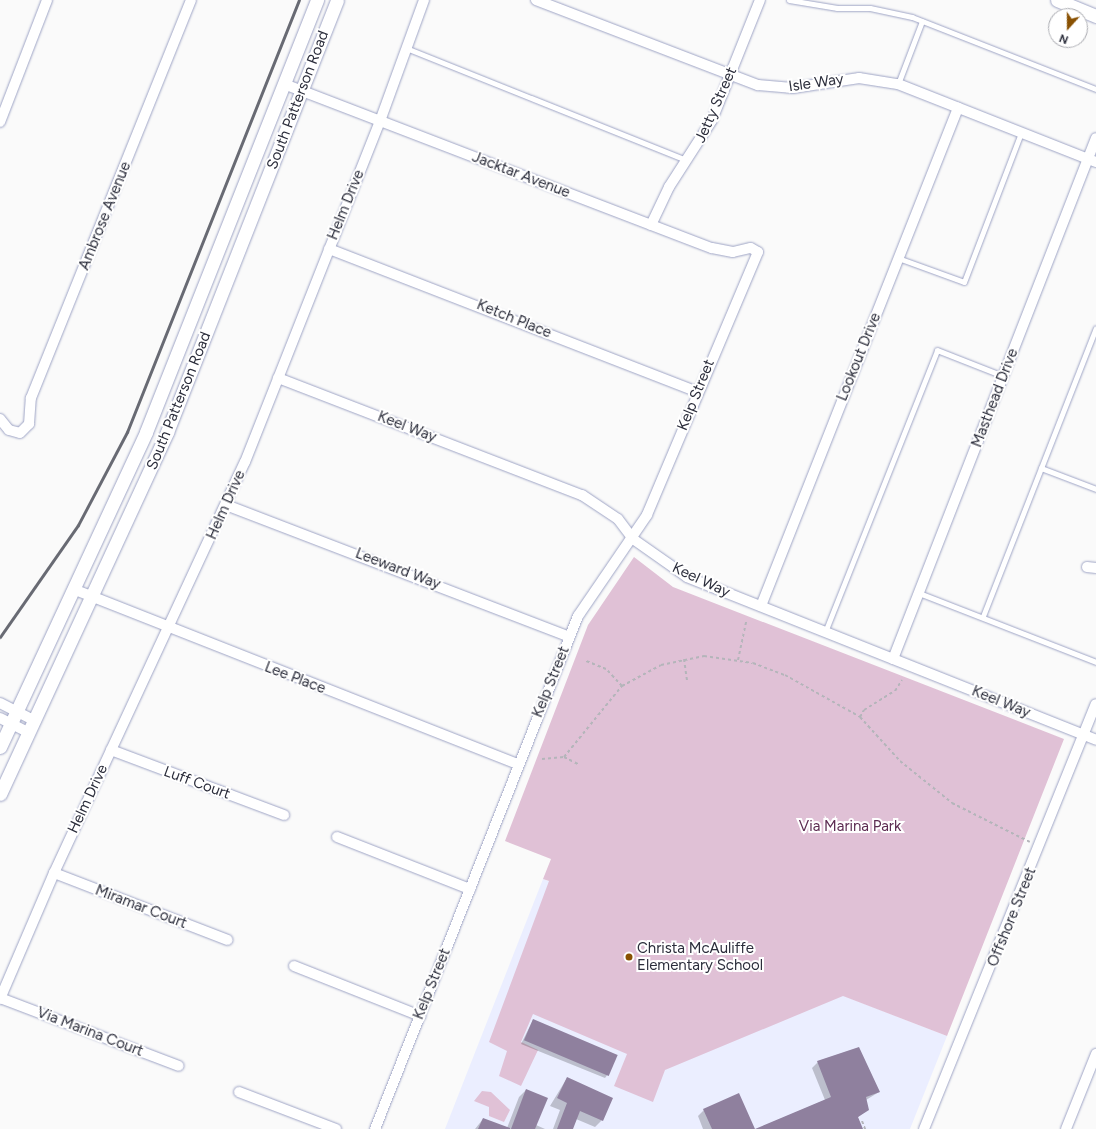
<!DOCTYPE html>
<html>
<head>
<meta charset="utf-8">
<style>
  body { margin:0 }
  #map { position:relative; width:1096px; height:1129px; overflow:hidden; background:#fafafa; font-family:Figtree,sans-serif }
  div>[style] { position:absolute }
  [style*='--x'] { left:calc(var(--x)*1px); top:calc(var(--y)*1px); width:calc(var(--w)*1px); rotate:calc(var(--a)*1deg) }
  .built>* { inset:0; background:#ebeeff }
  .green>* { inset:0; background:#e0c1d6 }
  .shadow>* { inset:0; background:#0003 }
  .building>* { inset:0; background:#8f809e; transform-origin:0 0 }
  .path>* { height:2px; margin-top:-1px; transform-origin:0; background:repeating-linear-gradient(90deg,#b4b5ba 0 3px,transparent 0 6px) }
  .roads { filter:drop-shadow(0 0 1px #9ea4c5) drop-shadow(0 0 1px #9ea4c5) }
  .service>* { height:5px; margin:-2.5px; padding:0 2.5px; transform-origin:2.5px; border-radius:2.5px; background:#fff }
  .minor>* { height:10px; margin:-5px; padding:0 5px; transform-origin:5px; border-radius:5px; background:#fff }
  .tertiary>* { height:13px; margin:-6.5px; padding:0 6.5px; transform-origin:6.5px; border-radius:6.5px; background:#fff }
  .rail>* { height:3px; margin:-1.5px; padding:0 1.5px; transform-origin:1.5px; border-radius:1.5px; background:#686a73 }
  .dots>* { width:11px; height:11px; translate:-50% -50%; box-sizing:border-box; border:2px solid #fff; border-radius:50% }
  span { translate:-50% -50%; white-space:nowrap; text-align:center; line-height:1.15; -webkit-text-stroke:4px #fff; paint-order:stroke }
  .street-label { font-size:15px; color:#2b2d3b }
  .park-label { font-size:15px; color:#5c2b51 }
  .poi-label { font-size:15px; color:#2b2d3b }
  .left { translate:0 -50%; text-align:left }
  .north { position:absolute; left:1048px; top:8px; width:40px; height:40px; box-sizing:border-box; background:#fff; border:1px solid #aaabb1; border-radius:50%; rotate:201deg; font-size:11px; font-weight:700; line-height:16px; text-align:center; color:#2b2d3b }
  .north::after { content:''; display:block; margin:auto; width:14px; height:18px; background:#895103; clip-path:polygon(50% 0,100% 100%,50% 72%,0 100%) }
</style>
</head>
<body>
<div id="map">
  <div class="built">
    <i style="clip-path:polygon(543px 879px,947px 1036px,910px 1129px,445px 1129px)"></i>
  </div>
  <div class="green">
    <i style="clip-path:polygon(634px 557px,673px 587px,1064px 739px,947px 1036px,843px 996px,665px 1070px,653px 1102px,614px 1086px,627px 1054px,533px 1014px,521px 1042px,538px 1050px,521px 1086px,499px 1076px,507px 1051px,489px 1042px,549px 881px,543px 879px,551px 859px,505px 841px,588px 625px)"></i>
    <i style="clip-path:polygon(482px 1091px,491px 1092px,510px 1110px,504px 1122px,489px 1116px,489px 1107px,474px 1101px)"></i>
  </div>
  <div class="shadow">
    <i style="clip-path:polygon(533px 1020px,608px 1074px,605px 1078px,521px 1044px)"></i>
    <i style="clip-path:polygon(818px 1062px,879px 1092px,866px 1100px,868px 1109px,857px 1118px,862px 1129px,757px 1129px,825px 1100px,812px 1068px)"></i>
    <i style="clip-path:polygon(567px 1078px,602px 1120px,595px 1127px,576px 1119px,572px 1129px,553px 1129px,560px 1110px,550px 1106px)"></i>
    <i style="clip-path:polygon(526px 1090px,536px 1125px,545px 1129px,475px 1129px,483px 1119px,507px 1128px,519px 1097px)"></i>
    <i style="clip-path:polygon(704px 1110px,754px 1129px,703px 1129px,698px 1116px)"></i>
  </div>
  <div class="building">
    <i style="left:533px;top:1019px;width:92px;height:23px;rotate:23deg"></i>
    <i style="clip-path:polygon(859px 1047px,880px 1092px,866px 1097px,869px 1110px,858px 1117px,863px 1129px,712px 1129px,703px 1109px,739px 1093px,755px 1129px,831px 1097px,817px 1061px)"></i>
    <i style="clip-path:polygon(567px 1077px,613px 1098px,603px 1121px,580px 1111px,573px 1129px,557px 1129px,567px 1103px,557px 1098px)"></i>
    <i style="clip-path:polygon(526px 1089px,548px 1098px,535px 1129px,511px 1129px)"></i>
    <i style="clip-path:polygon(483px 1118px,510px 1128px,510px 1129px,478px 1129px)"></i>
  </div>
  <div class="path">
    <i style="--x:684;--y:659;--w:22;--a:82"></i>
    <i style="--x:738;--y:660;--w:40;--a:-78"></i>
    <i style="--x:622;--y:686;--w:44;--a:-28.3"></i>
    <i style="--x:661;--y:665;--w:44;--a:-11.8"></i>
    <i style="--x:704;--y:656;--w:49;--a:8.1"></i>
    <i style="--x:753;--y:663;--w:34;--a:21"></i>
    <i style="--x:785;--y:675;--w:86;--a:29.2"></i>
    <i style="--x:860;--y:717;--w:59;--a:47.7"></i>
    <i style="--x:900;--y:761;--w:67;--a:38.9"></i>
    <i style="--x:952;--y:803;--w:87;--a:26.6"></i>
    <i style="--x:860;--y:717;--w:8;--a:-60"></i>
    <i style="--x:864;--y:710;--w:36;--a:-32"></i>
    <i style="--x:895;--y:691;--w:13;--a:-58"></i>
    <i style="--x:564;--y:757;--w:92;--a:-50.8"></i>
    <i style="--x:622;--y:686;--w:23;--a:-133"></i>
    <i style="--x:606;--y:669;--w:22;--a:-158"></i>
    <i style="--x:542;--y:759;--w:22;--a:-5"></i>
    <i style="--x:564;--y:757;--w:16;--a:27"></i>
    <i style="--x:862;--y:1121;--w:9;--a:69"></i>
  </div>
  <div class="roads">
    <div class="service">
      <i style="--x:789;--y:0;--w:49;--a:9.5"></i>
      <i style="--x:837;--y:8;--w:33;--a:0"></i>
      <i style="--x:870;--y:8;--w:43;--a:12.1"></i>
      <i style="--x:912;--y:17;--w:198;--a:21.4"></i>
      <i style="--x:406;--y:48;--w:302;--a:21.8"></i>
      <i style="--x:898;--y:84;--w:67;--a:-69.1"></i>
      <i style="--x:898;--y:258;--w:70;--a:20"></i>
      <i style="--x:964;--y:282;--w:160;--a:-69.1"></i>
      <i style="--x:1041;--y:468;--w:59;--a:20.9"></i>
      <i style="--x:919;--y:593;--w:190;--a:21.3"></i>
      <i style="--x:983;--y:616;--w:309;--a:-68.6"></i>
      <i style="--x:825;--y:632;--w:303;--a:-68.3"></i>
      <i style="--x:937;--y:350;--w:71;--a:21.5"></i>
    </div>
    <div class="minor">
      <i style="--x:536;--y:0;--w:238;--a:21"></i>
      <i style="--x:758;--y:85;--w:35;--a:5"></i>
      <i style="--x:793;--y:88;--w:67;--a:-8.6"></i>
      <i style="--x:859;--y:78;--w:39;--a:9"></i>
      <i style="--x:898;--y:84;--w:213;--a:21.5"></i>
      <i style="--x:284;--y:84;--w:458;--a:21"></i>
      <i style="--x:712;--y:248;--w:21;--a:11"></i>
      <i style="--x:733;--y:252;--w:18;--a:-13"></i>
      <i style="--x:751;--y:248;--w:8;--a:30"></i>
      <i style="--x:758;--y:252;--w:285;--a:112.9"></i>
      <i style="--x:647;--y:515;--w:122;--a:124.3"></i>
      <i style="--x:578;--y:616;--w:552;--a:111.59"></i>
      <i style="--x:0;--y:122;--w:131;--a:-68.9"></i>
      <i style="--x:651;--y:225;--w:42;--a:-64.7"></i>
      <i style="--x:669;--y:187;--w:80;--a:-57.3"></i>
      <i style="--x:712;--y:120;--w:129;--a:-68.2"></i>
      <i style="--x:329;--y:249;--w:395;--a:21.2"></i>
      <i style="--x:278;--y:378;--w:326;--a:21.1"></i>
      <i style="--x:582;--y:495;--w:43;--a:33.7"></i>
      <i style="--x:618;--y:519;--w:25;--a:53"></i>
      <i style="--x:633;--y:539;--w:66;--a:35.1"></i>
      <i style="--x:687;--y:577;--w:440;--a:21.7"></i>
      <i style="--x:0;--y:419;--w:14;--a:51"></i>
      <i style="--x:9;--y:430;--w:11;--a:15"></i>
      <i style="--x:20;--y:433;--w:13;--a:-45"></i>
      <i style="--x:29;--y:424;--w:26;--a:-86"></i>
      <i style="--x:31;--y:398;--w:429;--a:-68.1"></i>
      <i style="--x:226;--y:505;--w:368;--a:21"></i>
      <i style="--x:1087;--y:567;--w:9;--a:6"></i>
      <i style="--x:73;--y:589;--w:478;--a:21.5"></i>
      <i style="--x:761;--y:606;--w:536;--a:-68.42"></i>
      <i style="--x:893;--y:659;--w:559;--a:-68.71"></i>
      <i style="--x:0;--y:703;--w:38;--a:27"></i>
      <i style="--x:0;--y:718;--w:31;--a:27"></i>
      <i style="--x:111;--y:750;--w:185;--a:20.6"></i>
      <i style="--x:337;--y:837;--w:143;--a:21.4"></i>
      <i style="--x:54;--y:873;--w:186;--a:21.1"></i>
      <i style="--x:294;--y:966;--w:136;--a:21.6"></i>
      <i style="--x:0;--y:998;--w:191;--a:20.8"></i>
      <i style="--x:0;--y:999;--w:137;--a:-66.8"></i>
      <i style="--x:54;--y:873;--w:453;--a:-65.1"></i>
      <i style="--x:245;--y:462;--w:367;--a:-68.4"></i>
      <i style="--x:380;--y:121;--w:129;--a:-70"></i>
      <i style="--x:239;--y:1092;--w:104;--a:20.9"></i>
      <i style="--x:924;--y:1129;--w:458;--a:-68"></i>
      <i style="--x:1066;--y:1129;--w:81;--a:-68.2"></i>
    </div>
    <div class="tertiary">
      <i style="--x:1057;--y:0;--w:42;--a:22.3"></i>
      <i style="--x:0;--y:747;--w:347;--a:-65.1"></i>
      <i style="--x:146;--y:432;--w:465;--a:-68.4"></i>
      <i style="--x:0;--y:794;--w:399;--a:-65.2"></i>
      <i style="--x:167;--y:432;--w:464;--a:-68.5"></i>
    </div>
  </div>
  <div class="rail">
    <i style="--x:0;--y:637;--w:136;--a:-55.1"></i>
    <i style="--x:78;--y:525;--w:105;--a:-62.2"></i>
    <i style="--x:127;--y:432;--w:465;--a:-68.3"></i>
  </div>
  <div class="dots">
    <i style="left:629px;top:957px;background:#895103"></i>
  </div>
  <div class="street-label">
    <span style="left:816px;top:83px;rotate:-8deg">Isle Way</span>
    <span style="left:298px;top:100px;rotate:-69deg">South Patterson Road</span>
    <span style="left:716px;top:105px;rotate:-66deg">Jetty Street</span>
    <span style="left:521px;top:175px;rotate:21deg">Jacktar Avenue</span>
    <span style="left:346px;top:205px;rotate:-68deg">Helm Drive</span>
    <span style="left:105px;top:216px;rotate:-68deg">Ambrose Avenue</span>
    <span style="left:514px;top:319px;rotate:22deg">Ketch Place</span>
    <span style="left:859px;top:357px;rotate:-68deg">Lookout Drive</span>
    <span style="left:696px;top:395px;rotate:-68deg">Kelp Street</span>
    <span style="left:995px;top:398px;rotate:-69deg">Masthead Drive</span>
    <span style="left:179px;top:401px;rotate:-68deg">South Patterson Road</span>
    <span style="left:407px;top:427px;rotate:21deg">Keel Way</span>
    <span style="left:226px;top:505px;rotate:-66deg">Helm Drive</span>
    <span style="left:398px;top:569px;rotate:21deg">Leeward Way</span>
    <span style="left:701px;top:580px;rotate:25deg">Keel Way</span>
    <span style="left:295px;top:678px;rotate:21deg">Lee Place</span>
    <span style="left:551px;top:682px;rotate:-68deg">Kelp Street</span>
    <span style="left:1001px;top:702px;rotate:22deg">Keel Way</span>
    <span style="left:197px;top:783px;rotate:20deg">Luff Court</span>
    <span style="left:88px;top:799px;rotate:-65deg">Helm Drive</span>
    <span style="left:141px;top:907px;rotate:21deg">Miramar Court</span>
    <span style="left:1012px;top:917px;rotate:-68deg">Offshore Street</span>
    <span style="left:432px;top:984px;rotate:-68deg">Kelp Street</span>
    <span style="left:90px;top:1032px;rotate:21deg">Via Marina Court</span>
  </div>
  <div class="park-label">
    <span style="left:850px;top:827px">Via Marina Park</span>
  </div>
  <div class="poi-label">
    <span class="left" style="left:637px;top:957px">Christa McAuliffe<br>Elementary School</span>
  </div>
  <div class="north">N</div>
</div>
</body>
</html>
